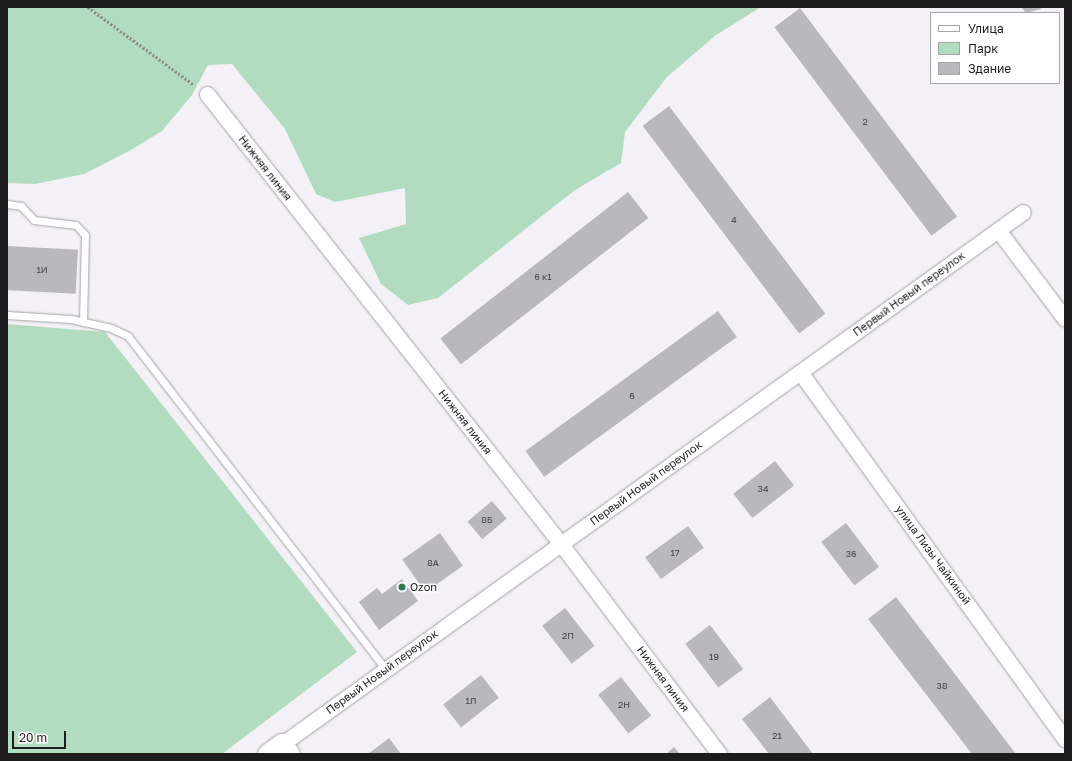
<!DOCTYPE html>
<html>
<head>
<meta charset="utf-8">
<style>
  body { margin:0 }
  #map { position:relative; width:1072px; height:761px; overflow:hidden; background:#f3f1f6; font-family:"Golos Text",sans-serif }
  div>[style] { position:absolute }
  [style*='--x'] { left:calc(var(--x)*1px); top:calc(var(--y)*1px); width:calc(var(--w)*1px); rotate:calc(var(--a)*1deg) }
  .green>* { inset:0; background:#b2dcbf }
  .building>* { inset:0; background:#b9b8bc; transform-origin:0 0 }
  .path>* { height:2.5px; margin-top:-1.25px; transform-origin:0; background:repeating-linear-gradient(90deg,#88878a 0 2px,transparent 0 4px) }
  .roads { filter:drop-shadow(0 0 1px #a4a2a6) drop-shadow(0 0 1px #a4a2a6) }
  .service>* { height:7px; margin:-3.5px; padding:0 3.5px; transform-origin:3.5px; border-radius:3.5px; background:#fff }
  .minor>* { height:15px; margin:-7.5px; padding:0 7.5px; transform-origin:7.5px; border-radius:7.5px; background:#fff }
  .secondary>* { height:21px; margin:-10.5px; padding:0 10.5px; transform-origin:10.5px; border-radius:10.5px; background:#fff }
  .dots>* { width:11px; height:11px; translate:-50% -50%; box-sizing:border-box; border:2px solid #fff; border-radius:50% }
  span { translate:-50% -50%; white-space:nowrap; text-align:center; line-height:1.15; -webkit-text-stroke:3px #fff; paint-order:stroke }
  .number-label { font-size:9px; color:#444446 }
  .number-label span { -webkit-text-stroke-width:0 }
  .street-label { font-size:11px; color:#1d1d1e }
  .poi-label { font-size:11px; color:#1d1d1e }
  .left { translate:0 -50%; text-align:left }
  .frame { position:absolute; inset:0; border:8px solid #1d1d1e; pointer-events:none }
  .legend { position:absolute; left:930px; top:12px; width:130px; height:72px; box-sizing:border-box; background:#fff; border:1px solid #a5a5a5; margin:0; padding:5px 7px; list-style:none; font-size:12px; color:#1d1d1e }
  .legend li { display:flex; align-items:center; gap:8px; height:20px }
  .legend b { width:20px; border:1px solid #a5a5a5 }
  .scale { position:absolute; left:12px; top:731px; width:54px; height:18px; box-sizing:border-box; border:2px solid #1d1d1e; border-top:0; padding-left:5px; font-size:12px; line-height:14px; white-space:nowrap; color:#1d1d1e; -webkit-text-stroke:3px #fff; paint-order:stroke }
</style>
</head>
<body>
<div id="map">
  <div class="green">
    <i style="clip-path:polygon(7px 7px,761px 7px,716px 35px,667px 77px,625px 132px,621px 163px,575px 190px,438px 298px,408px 305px,381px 284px,359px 238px,406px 224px,405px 188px,335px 202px,316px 194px,285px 129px,232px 64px,208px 65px,192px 95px,162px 131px,131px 150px,84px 174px,35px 184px,7px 183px)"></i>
    <i style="clip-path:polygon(7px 324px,105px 332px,357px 652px,222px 754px,7px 754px)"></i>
  </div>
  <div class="building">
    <i style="clip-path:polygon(1021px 7px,1040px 7px,1041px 9px,1026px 13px)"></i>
    <i style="left:800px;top:8px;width:261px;height:32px;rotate:53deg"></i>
    <i style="left:669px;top:106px;width:260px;height:33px;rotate:53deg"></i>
    <i style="left:628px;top:192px;width:33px;height:238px;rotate:52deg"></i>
    <i style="left:7px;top:246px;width:71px;height:44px;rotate:3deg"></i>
    <i style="left:718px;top:311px;width:32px;height:238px;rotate:54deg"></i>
    <i style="left:775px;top:461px;width:31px;height:53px;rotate:52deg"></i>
    <i style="left:492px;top:501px;width:23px;height:32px;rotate:50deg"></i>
    <i style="left:846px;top:523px;width:55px;height:31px;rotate:53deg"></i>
    <i style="left:688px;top:526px;width:27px;height:53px;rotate:54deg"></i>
    <i style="left:440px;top:533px;width:40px;height:46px;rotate:55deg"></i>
    <i style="clip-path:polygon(402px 579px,418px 601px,379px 630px,359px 602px,377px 588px,382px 594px)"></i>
    <i style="clip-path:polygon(896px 597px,1016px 754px,972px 754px,868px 619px)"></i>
    <i style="left:565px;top:608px;width:48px;height:29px;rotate:52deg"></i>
    <i style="left:710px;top:625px;width:55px;height:31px;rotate:53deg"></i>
    <i style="left:481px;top:675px;width:29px;height:48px;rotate:52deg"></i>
    <i style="left:621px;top:677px;width:49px;height:29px;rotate:52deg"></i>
    <i style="clip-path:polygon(770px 697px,813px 754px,769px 754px,742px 719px)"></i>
    <i style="clip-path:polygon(389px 738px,401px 754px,368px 754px)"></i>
    <i style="clip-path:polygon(674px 747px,680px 754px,666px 754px)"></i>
  </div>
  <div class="path">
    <i style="--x:88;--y:7;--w:132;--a:36.3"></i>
  </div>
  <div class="roads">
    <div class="service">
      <i style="--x:7;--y:204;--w:14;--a:8"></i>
      <i style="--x:21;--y:206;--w:19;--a:47"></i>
      <i style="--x:34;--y:220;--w:42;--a:6.8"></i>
      <i style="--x:76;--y:225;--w:13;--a:48"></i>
      <i style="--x:85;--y:235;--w:87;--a:91.3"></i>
      <i style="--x:7;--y:315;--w:64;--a:3.6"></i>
      <i style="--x:71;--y:319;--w:41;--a:12.7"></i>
      <i style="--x:111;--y:328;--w:19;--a:25"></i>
      <i style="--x:128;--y:336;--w:422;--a:52.3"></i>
    </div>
    <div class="minor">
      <i style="--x:207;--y:94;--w:573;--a:51.81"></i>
      <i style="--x:561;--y:544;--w:263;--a:53"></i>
      <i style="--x:998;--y:230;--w:111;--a:53"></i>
      <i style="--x:800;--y:372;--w:453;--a:54.2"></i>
      <i style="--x:282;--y:744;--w:912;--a:-35.68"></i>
    </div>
    <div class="secondary">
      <i style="--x:268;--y:754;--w:17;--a:-36"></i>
      <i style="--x:282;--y:744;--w:12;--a:55"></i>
    </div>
  </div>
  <div class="dots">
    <i style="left:402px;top:587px;background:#2b7d4e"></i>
  </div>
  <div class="number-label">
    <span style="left:865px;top:122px">2</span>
    <span style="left:734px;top:220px">4</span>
    <span style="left:42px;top:270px">1И</span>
    <span style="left:543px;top:277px">6 к1</span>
    <span style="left:632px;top:396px">6</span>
    <span style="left:763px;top:489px">34</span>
    <span style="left:487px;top:520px">8Б</span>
    <span style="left:675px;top:553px">17</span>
    <span style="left:851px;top:554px">36</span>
    <span style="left:433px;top:563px">8А</span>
    <span style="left:568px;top:636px">2П</span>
    <span style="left:714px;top:657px">19</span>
    <span style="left:942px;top:686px">38</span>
    <span style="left:471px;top:701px">1Л</span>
    <span style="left:624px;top:705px">2Н</span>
    <span style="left:777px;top:736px">21</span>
  </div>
  <div class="street-label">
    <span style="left:265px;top:168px;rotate:52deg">Нижняя линия</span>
    <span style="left:909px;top:294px;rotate:-36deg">Первый Новый переулок</span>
    <span style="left:465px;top:422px;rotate:52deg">Нижняя линия</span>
    <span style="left:646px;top:483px;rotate:-36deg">Первый Новый переулок</span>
    <span style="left:933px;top:555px;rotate:54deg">улица Лизы Чайкиной</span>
    <span style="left:382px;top:672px;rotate:-36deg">Первый Новый переулок</span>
    <span style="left:663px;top:679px;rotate:53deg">Нижняя линия</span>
  </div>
  <div class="poi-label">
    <span class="left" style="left:410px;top:587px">Ozon</span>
  </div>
  <div class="frame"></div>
  <ul class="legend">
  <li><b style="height:5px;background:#fff"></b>Улица</li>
  <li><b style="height:11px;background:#b2dcbf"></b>Парк</li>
  <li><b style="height:11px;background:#b9b8bc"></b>Здание</li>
  </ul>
  <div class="scale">20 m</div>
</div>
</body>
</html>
